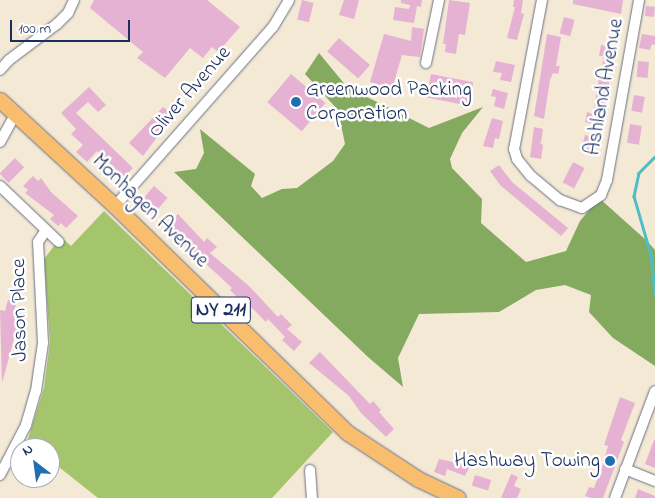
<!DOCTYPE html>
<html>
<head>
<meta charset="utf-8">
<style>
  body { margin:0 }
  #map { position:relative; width:655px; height:498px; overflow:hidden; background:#f4e9d4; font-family:"Indie Flower",sans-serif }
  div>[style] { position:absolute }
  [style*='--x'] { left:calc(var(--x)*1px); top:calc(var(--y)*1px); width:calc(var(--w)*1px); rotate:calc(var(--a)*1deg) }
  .green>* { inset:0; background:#a5c56d }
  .forest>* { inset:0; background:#84aa60 }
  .stream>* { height:2.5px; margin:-1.25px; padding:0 1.25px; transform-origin:1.25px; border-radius:1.25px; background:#4fbdc5 }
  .building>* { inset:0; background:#e6b2d4; transform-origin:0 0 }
  .roads { filter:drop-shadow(0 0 1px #677087) drop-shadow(0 0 1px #677087) }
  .street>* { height:10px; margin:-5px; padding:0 5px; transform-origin:5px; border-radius:5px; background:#fff }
  .primary>* { height:15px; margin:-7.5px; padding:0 7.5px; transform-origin:7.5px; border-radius:7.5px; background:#f9be6d }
  .dots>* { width:14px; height:14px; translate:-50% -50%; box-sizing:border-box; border:2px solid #fff; border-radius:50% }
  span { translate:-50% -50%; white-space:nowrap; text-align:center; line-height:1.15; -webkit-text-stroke:5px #fff; paint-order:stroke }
  .shield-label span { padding:1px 4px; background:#fff; border:1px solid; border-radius:4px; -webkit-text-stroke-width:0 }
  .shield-label { font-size:20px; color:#1b2f5e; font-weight:700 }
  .street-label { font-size:21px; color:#1b2f5e }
  .poi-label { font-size:21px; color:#1b2f5e }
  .left { translate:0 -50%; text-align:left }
  .right { translate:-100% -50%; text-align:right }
  .north { position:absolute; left:10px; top:438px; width:50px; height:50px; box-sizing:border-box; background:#fff; border:1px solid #a4acbf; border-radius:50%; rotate:330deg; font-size:14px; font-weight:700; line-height:20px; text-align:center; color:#1b2f5e }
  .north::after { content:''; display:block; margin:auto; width:18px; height:22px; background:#1f6fb2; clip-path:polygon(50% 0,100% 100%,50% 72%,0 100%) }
  .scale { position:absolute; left:10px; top:20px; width:120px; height:22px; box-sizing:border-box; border:2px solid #1b2f5e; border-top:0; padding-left:6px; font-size:15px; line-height:18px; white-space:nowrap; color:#1b2f5e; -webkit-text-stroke:4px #fff; paint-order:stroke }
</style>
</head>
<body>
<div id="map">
  <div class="green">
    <i style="clip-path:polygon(104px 211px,333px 432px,272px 498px,98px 498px,50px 460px,50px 448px,34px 448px,27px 442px,44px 388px,50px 342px,44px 259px,61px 237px,71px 246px)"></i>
  </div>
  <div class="forest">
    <i style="clip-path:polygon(319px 53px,347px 87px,429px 128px,483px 107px,462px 133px,450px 159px,452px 168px,482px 199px,481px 223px,526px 262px,566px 251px,580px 221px,599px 198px,646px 240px,655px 250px,655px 366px,613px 338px,589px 312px,591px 295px,565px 285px,536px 290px,499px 312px,419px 314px,398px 358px,403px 387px,368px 357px,174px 172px,196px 169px,204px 153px,200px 129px,255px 174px,251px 186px,262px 198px,282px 189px,297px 188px,333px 161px,345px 144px,338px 110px,305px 74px)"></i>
  </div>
  <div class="stream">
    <i style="--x:655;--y:157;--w:23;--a:135"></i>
    <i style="--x:639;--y:173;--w:24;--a:102"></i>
    <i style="--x:634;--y:196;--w:61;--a:73.9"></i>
    <i style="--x:651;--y:255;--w:39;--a:84"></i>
  </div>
  <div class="building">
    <i style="clip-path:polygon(94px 0,207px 0,240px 27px,218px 52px,212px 47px,203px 58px,190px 48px,165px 78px,137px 58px,143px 52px,90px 8px)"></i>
    <i style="left:302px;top:0;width:12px;height:20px;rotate:14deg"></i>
    <i style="clip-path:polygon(344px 0,359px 0,354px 19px,339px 15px)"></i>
    <i style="clip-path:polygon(401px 0,422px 0,421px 7px,417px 6px,414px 23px,393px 20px,395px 7px,409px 9px,410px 5px,401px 3px)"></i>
    <i style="clip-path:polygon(449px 0,470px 3px,465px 35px,459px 34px,456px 54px,445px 52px,446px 44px,443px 44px)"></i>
    <i style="clip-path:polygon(514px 0,523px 0,521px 13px,524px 14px,517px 40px,507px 38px,515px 7px,513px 7px)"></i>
    <i style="clip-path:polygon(573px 0,623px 0,621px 14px,573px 4px)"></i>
    <i style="left:646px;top:6px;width:9px;height:10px;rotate:6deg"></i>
    <i style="left:564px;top:17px;width:11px;height:17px;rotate:15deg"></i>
    <i style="clip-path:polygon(412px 27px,424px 29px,420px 57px,402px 55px,392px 89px,370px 82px,384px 34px,411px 41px)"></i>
    <i style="clip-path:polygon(547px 34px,561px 37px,556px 66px,560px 66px,558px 74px,553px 73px,550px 80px,544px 119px,534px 116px)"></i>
    <i style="clip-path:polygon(642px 34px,655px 36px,655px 45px,652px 44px,650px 50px,639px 48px)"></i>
    <i style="left:339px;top:38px;width:41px;height:18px;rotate:41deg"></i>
    <i style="clip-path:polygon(601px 45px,615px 48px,612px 67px,602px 65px,604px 56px,599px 56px)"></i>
    <i style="clip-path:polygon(496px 61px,515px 65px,511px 82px,500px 80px,502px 73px,493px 72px)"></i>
    <i style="left:638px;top:61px;width:11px;height:16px;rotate:5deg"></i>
    <i style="left:291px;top:74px;width:45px;height:37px;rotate:40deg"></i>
    <i style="left:431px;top:74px;width:43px;height:24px;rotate:11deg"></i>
    <i style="clip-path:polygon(599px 78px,610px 79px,601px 126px,585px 122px,587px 112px,593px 114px)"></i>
    <i style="clip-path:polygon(89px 87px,106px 105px,98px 112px,88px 102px,76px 113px,133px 168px,124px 177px,97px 151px,87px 162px,76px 152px,83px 145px,71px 134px,76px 129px,61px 113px)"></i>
    <i style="clip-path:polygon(493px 89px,508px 93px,504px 109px,494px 106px,496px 97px,491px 96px)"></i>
    <i style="left:634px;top:95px;width:11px;height:16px;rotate:10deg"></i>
    <i style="clip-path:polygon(163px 107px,174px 115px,143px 156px,129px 143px)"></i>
    <i style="clip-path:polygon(492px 118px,503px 121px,499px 139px,495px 138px,493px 148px,483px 146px)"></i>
    <i style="left:630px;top:124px;width:12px;height:19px;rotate:9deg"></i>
    <i style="clip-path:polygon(534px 127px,543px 129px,541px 143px,538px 142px,543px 145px,541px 159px,530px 157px)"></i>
    <i style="left:585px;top:135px;width:11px;height:16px;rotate:15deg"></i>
    <i style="left:15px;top:158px;width:13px;height:22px;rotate:45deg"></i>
    <i style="left:573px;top:162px;width:13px;height:23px;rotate:27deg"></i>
    <i style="clip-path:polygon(499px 165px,512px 182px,568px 228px,561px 236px,500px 185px,490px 171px)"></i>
    <i style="clip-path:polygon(33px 176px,38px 181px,41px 178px,51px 192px,78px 216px,66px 228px,61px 223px,58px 226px,50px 219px,54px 215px,25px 193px,28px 190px,23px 186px)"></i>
    <i style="left:154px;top:186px;width:18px;height:21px;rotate:41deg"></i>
    <i style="clip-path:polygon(178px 214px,204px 242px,207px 238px,217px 247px,210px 253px,249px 286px,278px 317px,281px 314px,292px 325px,287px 329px,302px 342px,294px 351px,282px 340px,285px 337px,268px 319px,266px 322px,240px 296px,238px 298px,230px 290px,232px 288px,165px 226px)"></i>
    <i style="clip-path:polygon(8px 300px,17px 302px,14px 311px,21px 313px,2px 383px,0 310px,5px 311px)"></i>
    <i style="clip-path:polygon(320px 352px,370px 404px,373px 401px,381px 410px,379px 412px,394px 429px,386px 437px,361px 413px,349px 396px,309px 363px)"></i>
    <i style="clip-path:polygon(620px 397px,635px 403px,621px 440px,624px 442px,603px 498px,591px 498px,585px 496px,589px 487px,594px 488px,603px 464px,608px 446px,604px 445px)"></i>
    <i style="clip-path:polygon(654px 440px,655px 440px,655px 468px,645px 464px)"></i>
    <i style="clip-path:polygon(468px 452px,475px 455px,465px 476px,447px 469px,445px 476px,434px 472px,439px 459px,462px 464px)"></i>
    <i style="clip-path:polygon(511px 474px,518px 477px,514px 486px,521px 489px,517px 498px,501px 498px)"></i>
    <i style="left:475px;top:475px;width:17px;height:11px;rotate:17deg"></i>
    <i style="clip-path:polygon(638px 489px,655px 496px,655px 498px,635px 498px)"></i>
  </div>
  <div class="roads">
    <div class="street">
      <i style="--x:542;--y:0;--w:152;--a:100.6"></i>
      <i style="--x:514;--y:149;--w:10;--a:73"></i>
      <i style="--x:517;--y:159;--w:22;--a:51"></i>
      <i style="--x:531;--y:176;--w:38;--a:40"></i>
      <i style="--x:560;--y:200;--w:23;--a:20"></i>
      <i style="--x:582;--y:208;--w:23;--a:-34"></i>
      <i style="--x:601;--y:195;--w:16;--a:-68"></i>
      <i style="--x:607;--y:180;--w:183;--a:-79.9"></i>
      <i style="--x:426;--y:63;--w:64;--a:-78.3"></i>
      <i style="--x:0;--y:70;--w:13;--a:-48"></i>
      <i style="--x:9;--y:60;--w:60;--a:-36.9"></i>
      <i style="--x:57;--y:24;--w:16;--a:-45"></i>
      <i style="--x:68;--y:13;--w:14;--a:-65"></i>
      <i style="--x:0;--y:142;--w:33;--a:-61"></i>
      <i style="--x:0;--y:186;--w:81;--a:43.5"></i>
      <i style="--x:115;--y:206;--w:239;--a:-48.6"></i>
      <i style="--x:273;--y:27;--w:31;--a:-59"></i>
      <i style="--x:625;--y:469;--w:32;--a:22"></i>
      <i style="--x:310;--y:470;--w:28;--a:86"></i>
      <i style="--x:0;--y:475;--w:56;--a:-62.5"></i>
      <i style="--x:26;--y:425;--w:35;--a:-74"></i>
      <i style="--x:36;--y:391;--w:49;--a:-81.7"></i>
      <i style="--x:43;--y:343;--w:101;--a:-92.8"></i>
      <i style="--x:38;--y:242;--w:14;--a:-56"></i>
      <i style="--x:615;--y:498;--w:114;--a:-69.5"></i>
    </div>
    <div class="primary">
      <i style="--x:0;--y:100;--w:156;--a:42.7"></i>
      <i style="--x:115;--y:206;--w:325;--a:44.3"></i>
      <i style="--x:348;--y:433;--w:84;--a:33.3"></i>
      <i style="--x:418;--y:479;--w:44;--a:25.4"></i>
    </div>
  </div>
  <div class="dots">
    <i style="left:296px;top:102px;background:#1f6fb2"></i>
    <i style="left:610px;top:461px;background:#1f6fb2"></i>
  </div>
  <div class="shield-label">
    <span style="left:221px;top:310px">NY 211</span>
  </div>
  <div class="street-label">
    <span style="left:605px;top:87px;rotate:-80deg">Ashland Avenue</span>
    <span style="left:190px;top:92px;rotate:-49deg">Oliver Avenue</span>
    <span style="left:150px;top:211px;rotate:44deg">Monhagen Avenue</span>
    <span style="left:20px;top:310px;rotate:-91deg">Jason Place</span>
  </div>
  <div class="poi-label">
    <span class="left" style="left:306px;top:102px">Greenwood Packing<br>Corporation</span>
    <span class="right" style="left:600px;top:461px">Hashway Towing</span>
  </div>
  <div class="north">N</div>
  <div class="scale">100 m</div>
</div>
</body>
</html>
